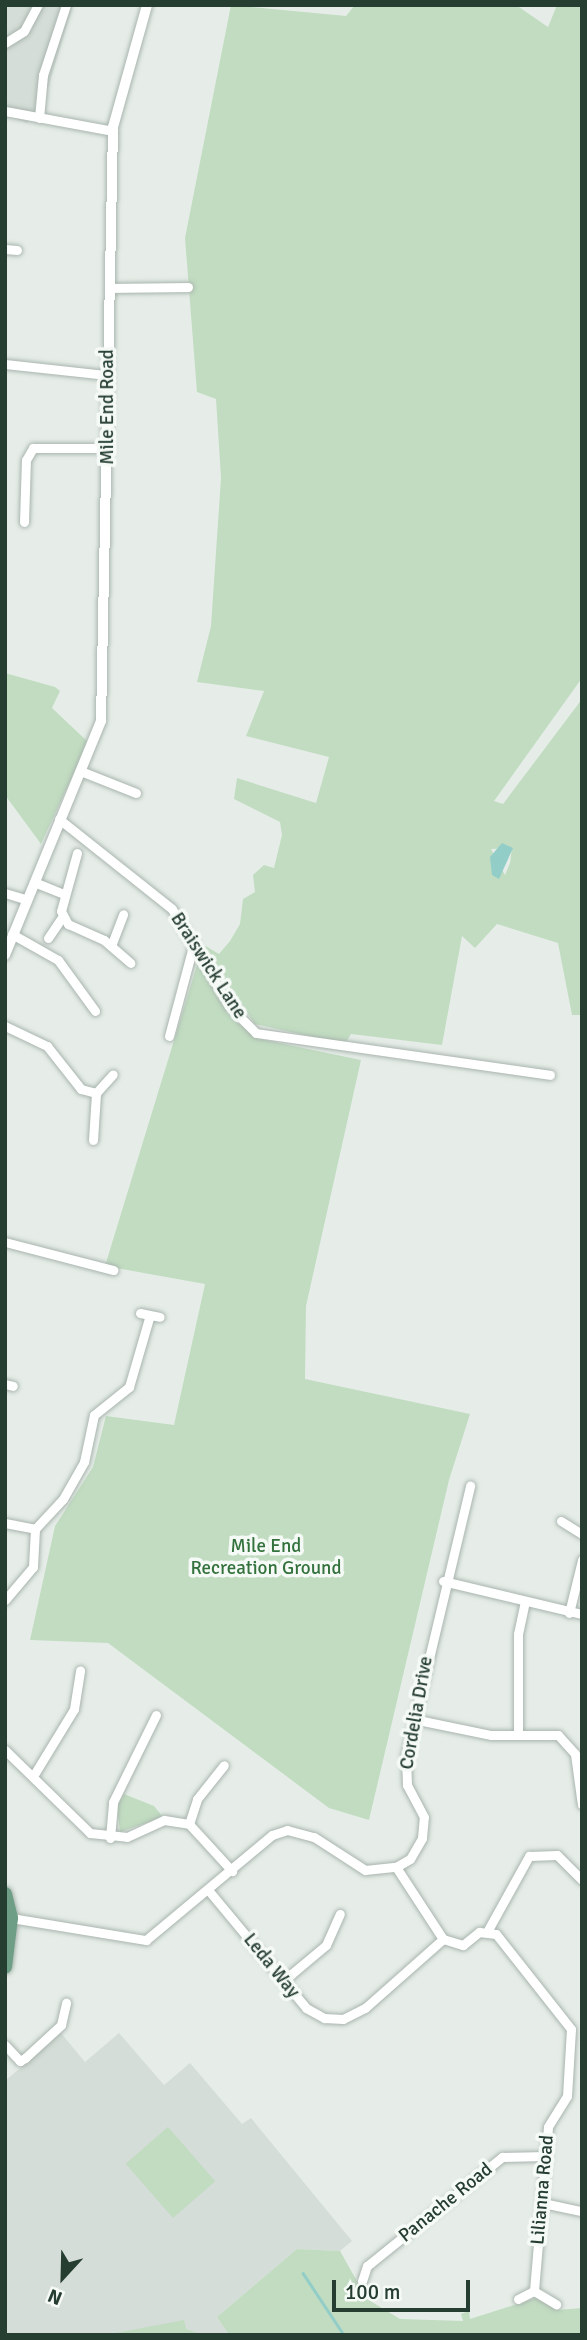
<!DOCTYPE html>
<html>
<head>
<meta charset="utf-8">
<style>
  body { margin:0 }
  #map { position:relative; width:587px; height:2340px; overflow:hidden; background:#e6ede8; font-family:Signika,sans-serif }
  div>[style] { position:absolute }
  [style*='--x'] { left:calc(var(--x)*1px); top:calc(var(--y)*1px); width:calc(var(--w)*1px); rotate:calc(var(--a)*1deg) }
  .built>* { inset:0; background:#d4ddd7 }
  .green>* { inset:0; background:#c1dcc1; transform-origin:0 0 }
  .water>* { inset:0; background:#93cdc8 }
  .stream>* { height:2.5px; margin:-1.25px; padding:0 1.25px; transform-origin:1.25px; border-radius:1.25px; background:#93cdc8 }
  .roads { filter:drop-shadow(0 0 2px #a9b5ae) drop-shadow(0 0 2px #a9b5ae) }
  .minor>* { height:9px; margin:-4.5px; padding:0 4.5px; transform-origin:4.5px; border-radius:4.5px; background:#fff }
  .tertiary>* { height:10px; margin:-5px; padding:0 5px; transform-origin:5px; border-radius:5px; background:#fff }
  .primary>* { height:14px; margin:-7px; padding:0 7px; transform-origin:7px; border-radius:7px; background:#6e9f86 }
  span { translate:-50% -50%; white-space:nowrap; text-align:center; line-height:1.15; -webkit-text-stroke:7px #f6faf7; paint-order:stroke }
  .street-label { font-size:19px; color:#263e32 }
  .park-label { font-size:19px; color:#33723c }
  .frame { position:absolute; inset:0; border:7px solid #263e32; pointer-events:none }
  .north { position:absolute; left:28px; top:2242px; width:70px; height:70px; -webkit-text-stroke:5px #f6faf7; paint-order:stroke; rotate:202deg; font-size:19px; font-weight:700; line-height:28px; text-align:center; color:#263e32 }
  .north::after { content:''; display:block; margin:auto; width:24px; height:32px; background:#263e32; clip-path:polygon(50% 0,100% 100%,50% 72%,0 100%) }
  .scale { position:absolute; left:332px; top:2280px; width:138px; height:32px; box-sizing:border-box; border:4px solid #263e32; border-top:0; padding-left:9px; font-size:21px; line-height:24px; white-space:nowrap; color:#263e32; -webkit-text-stroke:5px #f6faf7; paint-order:stroke }
</style>
</head>
<body>
<div id="map">
  <div class="built">
    <i style="clip-path:polygon(5px 5px,73px 5px,42px 108px,27px 123px,5px 115px)"></i>
    <i style="clip-path:polygon(61px 2033px,85px 2062px,119px 2033px,164px 2085px,190px 2063px,242px 2124px,251px 2118px,352px 2241px,340px 2251px,297px 2249px,217px 2317px,229px 2335px,5px 2335px,5px 2081px)"></i>
  </div>
  <div class="green">
    <i style="clip-path:polygon(evenodd,231px 5px,346px 16px,355px 5px,516px 5px,548px 27px,557px 5px,582px 5px,582px 678px,494px 801px,503px 804px,582px 699px,582px 1015px,572px 1015px,558px 943px,497px 924px,475px 948px,462px 936px,442px 1045px,351px 1034px,345px 1044px,255px 1024px,202px 950px,204px 945px,219px 954px,230px 941px,240px 924px,243px 899px,255px 892px,253px 875px,264px 865px,274px 868px,282px 835px,280px 822px,234px 799px,237px 778px,316px 803px,329px 757px,246px 736px,264px 691px,197px 682px,211px 626px,221px 478px,216px 399px,197px 392px,185px 238px,231px 5px,512px 848px,510px 863px,505px 875px,491px 849px,512px 848px)"></i>
    <i style="clip-path:polygon(5px 673px,55px 687px,60px 691px,52px 708px,88px 742px,41px 844px,5px 795px)"></i>
    <i style="clip-path:polygon(198px 962px,228px 1014px,255px 1038px,361px 1060px,306px 1306px,305px 1379px,470px 1414px,449px 1480px,369px 1820px,329px 1808px,108px 1643px,30px 1640px,55px 1526px,93px 1467px,106px 1416px,174px 1425px,205px 1284px,105px 1266px)"></i>
    <i style="clip-path:polygon(124px 1794px,154px 1806px,163px 1817px,120px 1832px,117px 1806px)"></i>
    <i style="left:168px;top:2127px;width:72px;height:56px;rotate:49deg"></i>
    <i style="clip-path:polygon(297px 2249px,340px 2251px,367px 2299px,400px 2319px,463px 2321px,461px 2314px,469px 2311px,470px 2319px,536px 2298px,557px 2310px,582px 2308px,582px 2335px,229px 2335px,217px 2317px)"></i>
    <i style="clip-path:polygon(184px 2320px,186px 2329px,203px 2335px,105px 2335px)"></i>
  </div>
  <div class="water">
    <i style="clip-path:polygon(502px 843px,513px 848px,499px 879px,492px 875px,490px 857px)"></i>
  </div>
  <div class="stream">
    <i style="--x:303;--y:2273;--w:74;--a:56.5"></i>
  </div>
  <div class="roads">
    <div class="minor">
      <i style="--x:5;--y:43;--w:22;--a:-32"></i>
      <i style="--x:24;--y:31;--w:30;--a:-62"></i>
      <i style="--x:5;--y:111;--w:110;--a:10.5"></i>
      <i style="--x:39;--y:118;--w:43;--a:-84.7"></i>
      <i style="--x:43;--y:75;--w:74;--a:-71.8"></i>
      <i style="--x:5;--y:249;--w:12;--a:5"></i>
      <i style="--x:110;--y:288;--w:78;--a:-0.7"></i>
      <i style="--x:5;--y:364;--w:103;--a:6.2"></i>
      <i style="--x:24;--y:522;--w:62;--a:-88.2"></i>
      <i style="--x:26;--y:460;--w:14;--a:-60"></i>
      <i style="--x:33;--y:448;--w:74;--a:0"></i>
      <i style="--x:83;--y:772;--w:57;--a:21.6"></i>
      <i style="--x:59;--y:819;--w:144;--a:38.5"></i>
      <i style="--x:172;--y:909;--w:113;--a:59.6"></i>
      <i style="--x:229;--y:1006;--w:38;--a:45"></i>
      <i style="--x:256;--y:1033;--w:297;--a:8.1"></i>
      <i style="--x:77;--y:853;--w:60;--a:105.4"></i>
      <i style="--x:61;--y:911;--w:15;--a:62"></i>
      <i style="--x:68;--y:924;--w:39;--a:24"></i>
      <i style="--x:104;--y:940;--w:35;--a:41"></i>
      <i style="--x:34;--y:882;--w:29;--a:22"></i>
      <i style="--x:5;--y:893;--w:21;--a:17"></i>
      <i style="--x:12;--y:934;--w:53;--a:29.5"></i>
      <i style="--x:58;--y:960;--w:63;--a:54"></i>
      <i style="--x:48;--y:938;--w:27;--a:-56"></i>
      <i style="--x:111;--y:946;--w:34;--a:-69"></i>
      <i style="--x:5;--y:1026;--w:47;--a:25.5"></i>
      <i style="--x:47;--y:1046;--w:55;--a:51.7"></i>
      <i style="--x:81;--y:1089;--w:16;--a:15"></i>
      <i style="--x:96;--y:1093;--w:25;--a:-48"></i>
      <i style="--x:169;--y:1036;--w:96;--a:-75"></i>
      <i style="--x:93;--y:1140;--w:47;--a:-86.3"></i>
      <i style="--x:5;--y:1242;--w:112;--a:14.5"></i>
      <i style="--x:140;--y:1313;--w:20;--a:11"></i>
      <i style="--x:5;--y:1384;--w:8;--a:14"></i>
      <i style="--x:561;--y:1521;--w:25;--a:32"></i>
      <i style="--x:5;--y:1523;--w:31;--a:11"></i>
      <i style="--x:443;--y:1581;--w:143;--a:13.4"></i>
      <i style="--x:5;--y:1600;--w:43;--a:-49.7"></i>
      <i style="--x:33;--y:1567;--w:38;--a:-87"></i>
      <i style="--x:35;--y:1529;--w:41;--a:-47"></i>
      <i style="--x:63;--y:1499;--w:43;--a:-60.4"></i>
      <i style="--x:84;--y:1462;--w:48;--a:-78"></i>
      <i style="--x:94;--y:1415;--w:45;--a:-38.7"></i>
      <i style="--x:129;--y:1387;--w:72;--a:-73.8"></i>
      <i style="--x:569;--y:1613;--w:55;--a:-76.2"></i>
      <i style="--x:413;--y:1719;--w:80;--a:11.6"></i>
      <i style="--x:491;--y:1735;--w:67;--a:0"></i>
      <i style="--x:558;--y:1735;--w:25;--a:48"></i>
      <i style="--x:575;--y:1754;--w:51;--a:82.2"></i>
      <i style="--x:518;--y:1734;--w:100;--a:-90"></i>
      <i style="--x:518;--y:1634;--w:33;--a:-78"></i>
      <i style="--x:5;--y:1750;--w:119;--a:44.3"></i>
      <i style="--x:90;--y:1833;--w:37;--a:6"></i>
      <i style="--x:127;--y:1837;--w:41;--a:-24.7"></i>
      <i style="--x:164;--y:1820;--w:25;--a:9"></i>
      <i style="--x:189;--y:1824;--w:64;--a:47.5"></i>
      <i style="--x:35;--y:1773;--w:75;--a:-58.6"></i>
      <i style="--x:74;--y:1709;--w:39;--a:-81"></i>
      <i style="--x:189;--y:1824;--w:26;--a:-72"></i>
      <i style="--x:197;--y:1799;--w:43;--a:-51.5"></i>
      <i style="--x:110;--y:1838;--w:36;--a:-85"></i>
      <i style="--x:113;--y:1802;--w:97;--a:-63.7"></i>
      <i style="--x:396;--y:1867;--w:86;--a:56.9"></i>
      <i style="--x:443;--y:1939;--w:21;--a:17"></i>
      <i style="--x:463;--y:1945;--w:21;--a:-39"></i>
      <i style="--x:479;--y:1932;--w:17;--a:7"></i>
      <i style="--x:496;--y:1934;--w:121;--a:51.7"></i>
      <i style="--x:571;--y:2029;--w:67;--a:93.4"></i>
      <i style="--x:567;--y:2096;--w:36;--a:122"></i>
      <i style="--x:548;--y:2127;--w:165;--a:94.9"></i>
      <i style="--x:209;--y:1891;--w:152;--a:50.3"></i>
      <i style="--x:306;--y:2008;--w:21;--a:29"></i>
      <i style="--x:324;--y:2018;--w:19;--a:3"></i>
      <i style="--x:343;--y:2019;--w:25;--a:-27"></i>
      <i style="--x:365;--y:2008;--w:104;--a:-41.5"></i>
      <i style="--x:11;--y:1918;--w:137;--a:9.3"></i>
      <i style="--x:146;--y:1940;--w:164;--a:-39.8"></i>
      <i style="--x:272;--y:1835;--w:16;--a:-18"></i>
      <i style="--x:287;--y:1830;--w:28;--a:15"></i>
      <i style="--x:314;--y:1837;--w:61;--a:32.9"></i>
      <i style="--x:365;--y:1870;--w:31;--a:-6"></i>
      <i style="--x:396;--y:1867;--w:16;--a:-30"></i>
      <i style="--x:410;--y:1859;--w:24;--a:-60"></i>
      <i style="--x:422;--y:1838;--w:21;--a:-85"></i>
      <i style="--x:424;--y:1817;--w:36;--a:-118"></i>
      <i style="--x:407;--y:1785;--w:30;--a:-92"></i>
      <i style="--x:406;--y:1755;--w:277;--a:-76.6"></i>
      <i style="--x:488;--y:1930;--w:85;--a:-61"></i>
      <i style="--x:529;--y:1856;--w:28;--a:-2"></i>
      <i style="--x:557;--y:1855;--w:35;--a:45"></i>
      <i style="--x:283;--y:1981;--w:56;--a:-39.9"></i>
      <i style="--x:326;--y:1945;--w:34;--a:-66"></i>
      <i style="--x:5;--y:2045;--w:22;--a:47"></i>
      <i style="--x:20;--y:2061;--w:6;--a:-31"></i>
      <i style="--x:25;--y:2058;--w:49;--a:-42.5"></i>
      <i style="--x:61;--y:2025;--w:23;--a:-77"></i>
      <i style="--x:543;--y:2203;--w:40;--a:12"></i>
      <i style="--x:362;--y:2281;--w:16;--a:-72"></i>
      <i style="--x:367;--y:2266;--w:174;--a:-38.9"></i>
      <i style="--x:502;--y:2157;--w:44;--a:-1.3"></i>
      <i style="--x:534;--y:2291;--w:26;--a:31"></i>
      <i style="--x:518;--y:2299;--w:18;--a:-27"></i>
    </div>
    <div class="tertiary">
      <i style="--x:5;--y:955;--w:253;--a:-67.7"></i>
      <i style="--x:101;--y:721;--w:594;--a:-88.84"></i>
      <i style="--x:113;--y:127;--w:127;--a:-74.4"></i>
    </div>
    <div class="primary">
      <i style="--x:5;--y:1894;--w:25;--a:76"></i>
      <i style="--x:11;--y:1918;--w:49;--a:97"></i>
    </div>
  </div>
  <div class="street-label">
    <span style="left:108px;top:407px;rotate:-90deg">Mile End Road</span>
    <span style="left:208px;top:966px;rotate:57deg">Braiswick Lane</span>
    <span style="left:417px;top:1713px;rotate:-80deg">Cordelia Drive</span>
    <span style="left:271px;top:1966px;rotate:51deg">Leda Way</span>
    <span style="left:543px;top:2190px;rotate:-85deg">Lilianna Road</span>
    <span style="left:446px;top:2203px;rotate:-39deg">Panache Road</span>
  </div>
  <div class="park-label">
    <span style="left:266px;top:1558px">Mile End<br>Recreation Ground</span>
  </div>
  <div class="frame"></div>
  <div class="north">N</div>
  <div class="scale">100 m</div>
</div>
</body>
</html>
